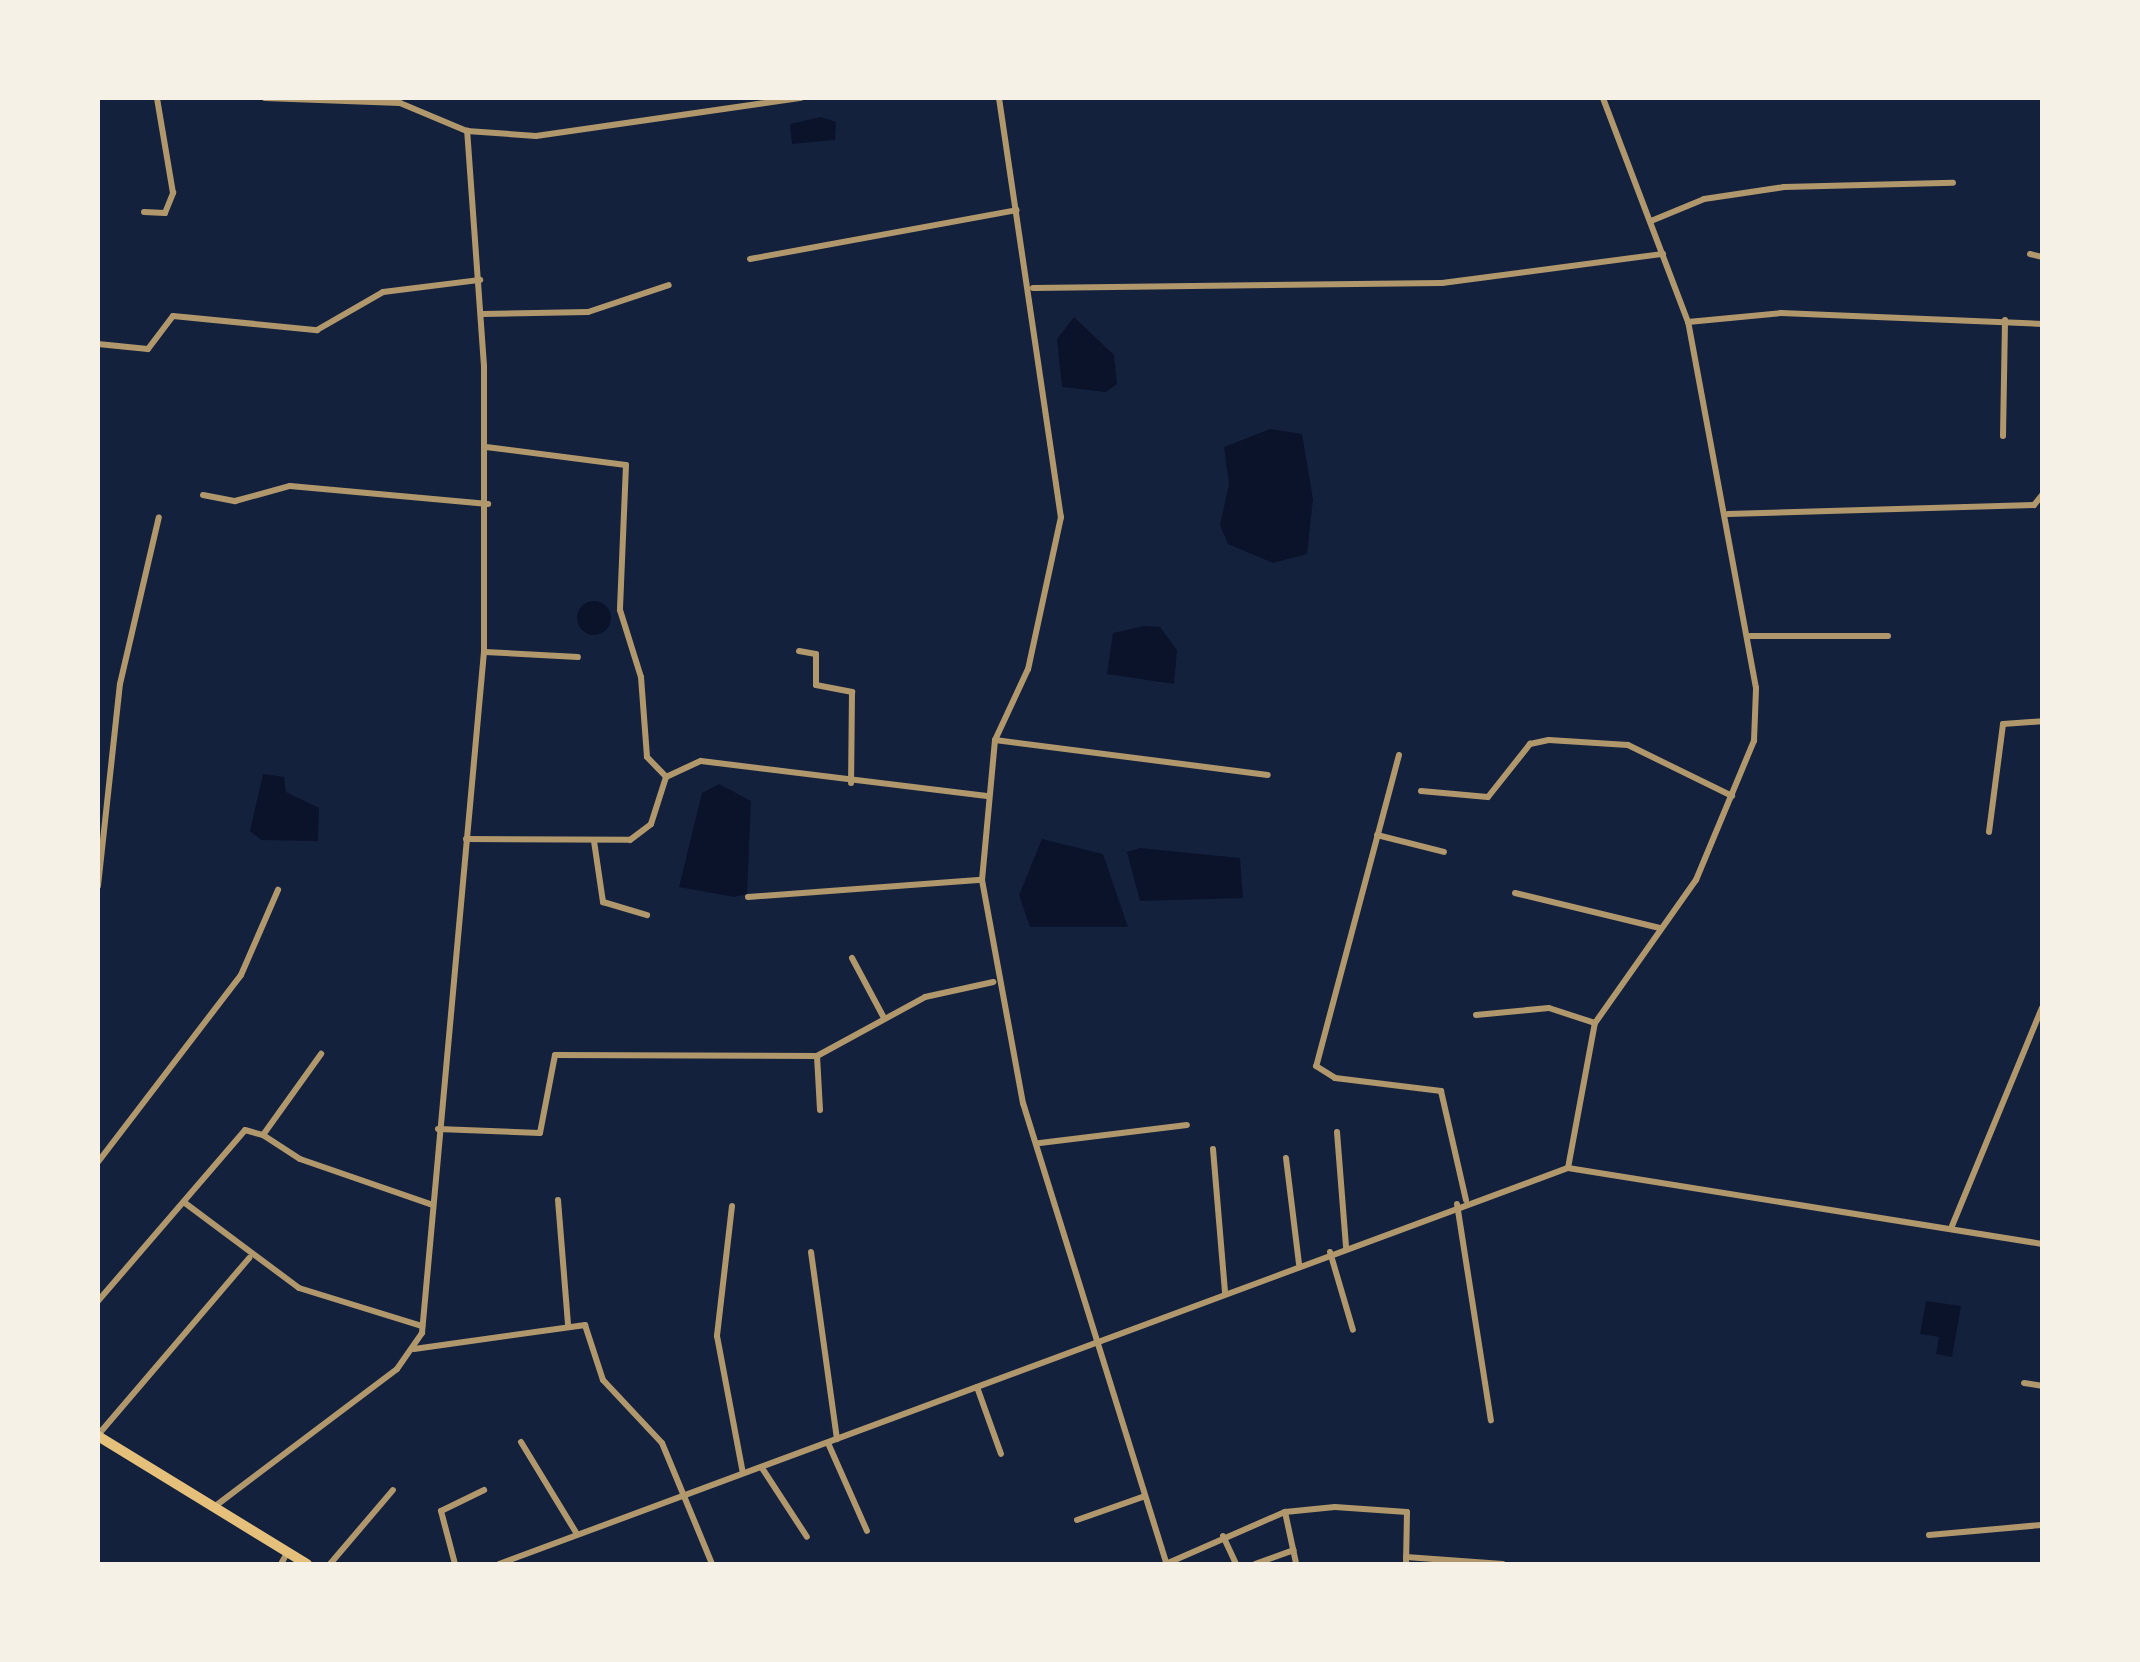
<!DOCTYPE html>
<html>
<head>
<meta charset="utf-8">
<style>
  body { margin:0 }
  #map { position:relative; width:2140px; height:1662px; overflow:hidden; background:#14213d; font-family:Mulish,sans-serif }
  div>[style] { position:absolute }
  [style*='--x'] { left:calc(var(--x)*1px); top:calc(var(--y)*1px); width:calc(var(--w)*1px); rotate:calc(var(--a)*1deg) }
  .water>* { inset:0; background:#0b132b }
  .round { border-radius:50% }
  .minor>* { height:6px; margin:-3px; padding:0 3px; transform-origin:3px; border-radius:3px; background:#b1986c }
  .primary>* { height:10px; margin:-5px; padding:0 5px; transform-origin:5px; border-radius:5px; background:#e5c07b }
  span { translate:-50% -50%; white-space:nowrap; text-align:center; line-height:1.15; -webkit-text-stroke:9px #f6f1e7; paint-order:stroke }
  .frame { position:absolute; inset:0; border:100px solid #f6f1e7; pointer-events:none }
</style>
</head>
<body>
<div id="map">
  <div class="water">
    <i style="clip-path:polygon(821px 117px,836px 122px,835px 140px,792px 144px,790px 124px)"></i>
    <i style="clip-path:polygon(1074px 317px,1114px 355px,1117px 384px,1106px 392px,1062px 387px,1057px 339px)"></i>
    <i style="clip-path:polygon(1270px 429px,1302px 434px,1313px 499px,1307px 554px,1273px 563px,1228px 544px,1220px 525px,1229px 484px,1224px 447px)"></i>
    <i class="round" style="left:577px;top:601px;width:34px;height:34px"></i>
    <i style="clip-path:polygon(1144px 626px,1160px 627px,1177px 650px,1174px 684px,1107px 674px,1113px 633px)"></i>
    <i style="clip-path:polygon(263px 774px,284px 777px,286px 792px,319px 808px,318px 841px,261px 840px,250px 831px)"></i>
    <i style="clip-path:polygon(719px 784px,751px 801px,747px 894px,734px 897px,679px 887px,702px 793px)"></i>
    <i style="clip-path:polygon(1042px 839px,1103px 854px,1128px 927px,1030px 927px,1019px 895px)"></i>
    <i style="clip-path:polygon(1140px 848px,1240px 858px,1243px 898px,1140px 901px,1127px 852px)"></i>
    <i style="clip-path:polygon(1926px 1301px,1961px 1306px,1952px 1357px,1936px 1354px,1939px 1337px,1920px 1334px)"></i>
  </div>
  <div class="minor">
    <i style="--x:265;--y:98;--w:135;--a:2.1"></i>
    <i style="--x:400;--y:103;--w:73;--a:22.7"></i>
    <i style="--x:467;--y:131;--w:69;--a:4.1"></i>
    <i style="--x:536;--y:136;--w:268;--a:-8.2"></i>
    <i style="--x:999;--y:98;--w:424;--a:81.6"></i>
    <i style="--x:1061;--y:517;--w:156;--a:102.2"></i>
    <i style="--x:1028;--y:669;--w:78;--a:114.9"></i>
    <i style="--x:995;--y:740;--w:141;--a:95.3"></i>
    <i style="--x:982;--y:880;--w:227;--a:79.6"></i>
    <i style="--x:1023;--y:1103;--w:483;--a:72.7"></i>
    <i style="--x:144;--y:212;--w:21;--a:3"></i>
    <i style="--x:165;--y:213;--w:22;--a:-68"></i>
    <i style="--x:173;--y:193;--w:96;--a:-99.6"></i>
    <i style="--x:1651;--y:221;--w:57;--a:-22.5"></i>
    <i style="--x:1704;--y:199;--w:81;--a:-8.5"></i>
    <i style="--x:1784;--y:187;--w:169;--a:-1.4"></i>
    <i style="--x:2030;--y:254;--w:12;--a:14"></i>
    <i style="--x:750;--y:259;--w:271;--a:-10.4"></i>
    <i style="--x:1033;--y:288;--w:409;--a:-0.7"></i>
    <i style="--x:1442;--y:283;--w:223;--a:-7.5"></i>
    <i style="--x:482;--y:314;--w:106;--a:-1.1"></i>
    <i style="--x:588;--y:312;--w:85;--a:-18.4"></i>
    <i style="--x:1688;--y:322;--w:93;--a:-5.5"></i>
    <i style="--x:1781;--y:313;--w:261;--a:2.4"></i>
    <i style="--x:98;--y:344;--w:50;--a:5.7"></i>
    <i style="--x:148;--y:349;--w:41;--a:-52.9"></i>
    <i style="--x:173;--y:316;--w:145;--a:5.6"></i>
    <i style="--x:317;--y:330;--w:76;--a:-29.9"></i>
    <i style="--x:383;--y:292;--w:98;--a:-7.1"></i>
    <i style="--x:2003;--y:436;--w:116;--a:-89"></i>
    <i style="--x:486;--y:447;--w:141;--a:7.3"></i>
    <i style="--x:626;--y:465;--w:145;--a:92.4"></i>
    <i style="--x:620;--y:610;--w:70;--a:72.6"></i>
    <i style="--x:641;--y:677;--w:80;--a:85.7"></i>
    <i style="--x:647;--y:757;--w:28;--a:46"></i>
    <i style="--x:203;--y:495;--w:33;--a:11"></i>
    <i style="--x:235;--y:501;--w:57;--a:-15.3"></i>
    <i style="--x:290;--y:486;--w:199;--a:5.2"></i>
    <i style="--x:1728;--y:514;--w:306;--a:-1.7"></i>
    <i style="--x:2034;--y:505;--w:13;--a:-51"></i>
    <i style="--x:1750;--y:636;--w:138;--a:0"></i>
    <i style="--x:799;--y:651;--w:17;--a:10"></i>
    <i style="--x:816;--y:654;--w:31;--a:90"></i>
    <i style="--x:816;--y:685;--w:37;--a:11"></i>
    <i style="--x:852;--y:692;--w:91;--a:90.6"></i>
    <i style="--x:485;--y:652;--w:93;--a:3.1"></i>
    <i style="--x:995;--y:740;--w:275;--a:7.3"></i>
    <i style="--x:1399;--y:755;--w:322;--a:104.9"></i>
    <i style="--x:1316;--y:1066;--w:22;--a:32"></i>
    <i style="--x:1335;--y:1078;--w:107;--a:7"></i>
    <i style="--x:1441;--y:1091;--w:112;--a:77.1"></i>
    <i style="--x:1421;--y:791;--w:67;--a:5.1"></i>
    <i style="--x:1488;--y:797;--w:68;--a:-51.6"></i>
    <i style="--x:1530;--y:744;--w:19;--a:-12"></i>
    <i style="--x:1549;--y:740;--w:79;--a:3.6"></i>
    <i style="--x:1628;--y:745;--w:116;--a:26.1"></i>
    <i style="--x:1989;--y:832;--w:109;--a:-82.6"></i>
    <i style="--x:2003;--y:724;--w:39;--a:-4"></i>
    <i style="--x:1377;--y:835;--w:69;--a:14.2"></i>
    <i style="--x:466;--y:839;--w:164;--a:0.3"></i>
    <i style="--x:630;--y:840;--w:26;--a:-37"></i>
    <i style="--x:651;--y:824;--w:49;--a:-72.3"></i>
    <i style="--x:666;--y:777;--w:38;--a:-25"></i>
    <i style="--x:701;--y:761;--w:288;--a:7"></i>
    <i style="--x:594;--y:841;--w:62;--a:81.6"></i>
    <i style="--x:603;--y:902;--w:46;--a:16.5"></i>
    <i style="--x:98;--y:886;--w:203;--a:-83.8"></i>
    <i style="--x:120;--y:684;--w:171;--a:-76.9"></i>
    <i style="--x:1515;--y:893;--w:149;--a:13.6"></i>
    <i style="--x:748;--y:897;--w:234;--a:-4.2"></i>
    <i style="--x:852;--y:958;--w:66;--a:61.9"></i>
    <i style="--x:1476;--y:1015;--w:73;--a:-5.5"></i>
    <i style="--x:1549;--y:1008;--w:48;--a:18.1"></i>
    <i style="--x:817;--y:1056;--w:54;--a:86.8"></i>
    <i style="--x:438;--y:1129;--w:102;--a:2.2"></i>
    <i style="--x:540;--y:1133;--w:79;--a:-79.1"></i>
    <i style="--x:555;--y:1055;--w:262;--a:0.2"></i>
    <i style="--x:817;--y:1056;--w:123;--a:-28.6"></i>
    <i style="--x:925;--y:997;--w:70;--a:-12.4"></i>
    <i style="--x:1337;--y:1132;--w:115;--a:85.5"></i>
    <i style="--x:263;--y:1135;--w:44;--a:33"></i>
    <i style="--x:300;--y:1159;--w:138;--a:19.1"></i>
    <i style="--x:1040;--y:1143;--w:148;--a:-7"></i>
    <i style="--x:1213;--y:1149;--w:144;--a:85.2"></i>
    <i style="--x:1286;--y:1158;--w:107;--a:83"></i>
    <i style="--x:98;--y:1162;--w:235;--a:-52.6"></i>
    <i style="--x:241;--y:975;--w:93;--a:-66.5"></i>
    <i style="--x:1568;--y:1168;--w:147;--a:-79.5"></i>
    <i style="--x:1595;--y:1023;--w:175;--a:-54.8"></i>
    <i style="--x:1696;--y:880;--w:151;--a:-67.4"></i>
    <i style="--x:1754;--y:741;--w:53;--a:-87.8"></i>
    <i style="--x:1756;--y:688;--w:372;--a:-100.5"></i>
    <i style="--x:1688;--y:322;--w:240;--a:-110.8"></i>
    <i style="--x:558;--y:1200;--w:125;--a:85.4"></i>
    <i style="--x:185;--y:1203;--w:142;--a:36.7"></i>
    <i style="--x:299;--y:1288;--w:129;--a:17.2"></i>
    <i style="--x:1457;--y:1204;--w:219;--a:81.1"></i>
    <i style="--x:732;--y:1206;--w:131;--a:96.6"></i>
    <i style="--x:717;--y:1336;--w:139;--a:79.3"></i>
    <i style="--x:1952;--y:1226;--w:236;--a:-67.6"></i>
    <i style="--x:811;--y:1252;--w:189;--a:82.1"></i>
    <i style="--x:1330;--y:1252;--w:81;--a:73.6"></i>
    <i style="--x:98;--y:1301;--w:225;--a:-49.3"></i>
    <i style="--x:245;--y:1130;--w:19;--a:16"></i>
    <i style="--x:263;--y:1135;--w:100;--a:-54.4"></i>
    <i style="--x:414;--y:1349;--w:173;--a:-8"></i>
    <i style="--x:585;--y:1325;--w:58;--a:71.9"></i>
    <i style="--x:603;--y:1380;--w:86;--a:46.9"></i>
    <i style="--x:662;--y:1443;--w:131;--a:67.5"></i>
    <i style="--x:2024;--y:1383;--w:18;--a:9"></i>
    <i style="--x:977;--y:1387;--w:71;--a:70.3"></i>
    <i style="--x:98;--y:1435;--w:233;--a:-49.5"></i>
    <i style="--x:521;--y:1442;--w:108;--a:58.7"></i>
    <i style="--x:828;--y:1443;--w:96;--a:66.1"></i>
    <i style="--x:762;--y:1468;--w:82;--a:56.9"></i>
    <i style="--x:214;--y:1507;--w:229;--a:-37"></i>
    <i style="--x:397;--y:1369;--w:44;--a:-55.2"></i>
    <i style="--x:422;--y:1333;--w:684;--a:-84.8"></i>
    <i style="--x:484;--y:652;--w:286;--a:-90"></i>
    <i style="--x:484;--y:366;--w:236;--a:-94.1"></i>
    <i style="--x:1285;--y:1512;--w:52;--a:77.8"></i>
    <i style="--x:1077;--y:1520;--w:72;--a:-19.4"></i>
    <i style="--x:1929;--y:1535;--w:113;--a:-5.1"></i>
    <i style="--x:1223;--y:1536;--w:31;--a:65"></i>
    <i style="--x:1406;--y:1557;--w:97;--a:4.1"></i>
    <i style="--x:1168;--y:1563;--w:128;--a:-23.6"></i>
    <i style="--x:1285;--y:1512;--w:50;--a:-5.7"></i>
    <i style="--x:1335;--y:1507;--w:72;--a:4"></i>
    <i style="--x:1407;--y:1512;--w:52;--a:91.1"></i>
    <i style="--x:281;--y:1564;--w:13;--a:-61"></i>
    <i style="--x:330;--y:1564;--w:97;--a:-49.6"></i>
    <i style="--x:455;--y:1564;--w:55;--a:-104.8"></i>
    <i style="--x:441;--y:1511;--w:48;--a:-26"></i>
    <i style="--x:499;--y:1564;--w:1140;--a:-20.33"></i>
    <i style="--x:1568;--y:1168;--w:480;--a:9.1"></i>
    <i style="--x:1255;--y:1564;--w:41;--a:-19.7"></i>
  </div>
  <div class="primary">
    <i style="--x:98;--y:1436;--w:245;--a:31.5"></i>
  </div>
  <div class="frame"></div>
</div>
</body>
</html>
